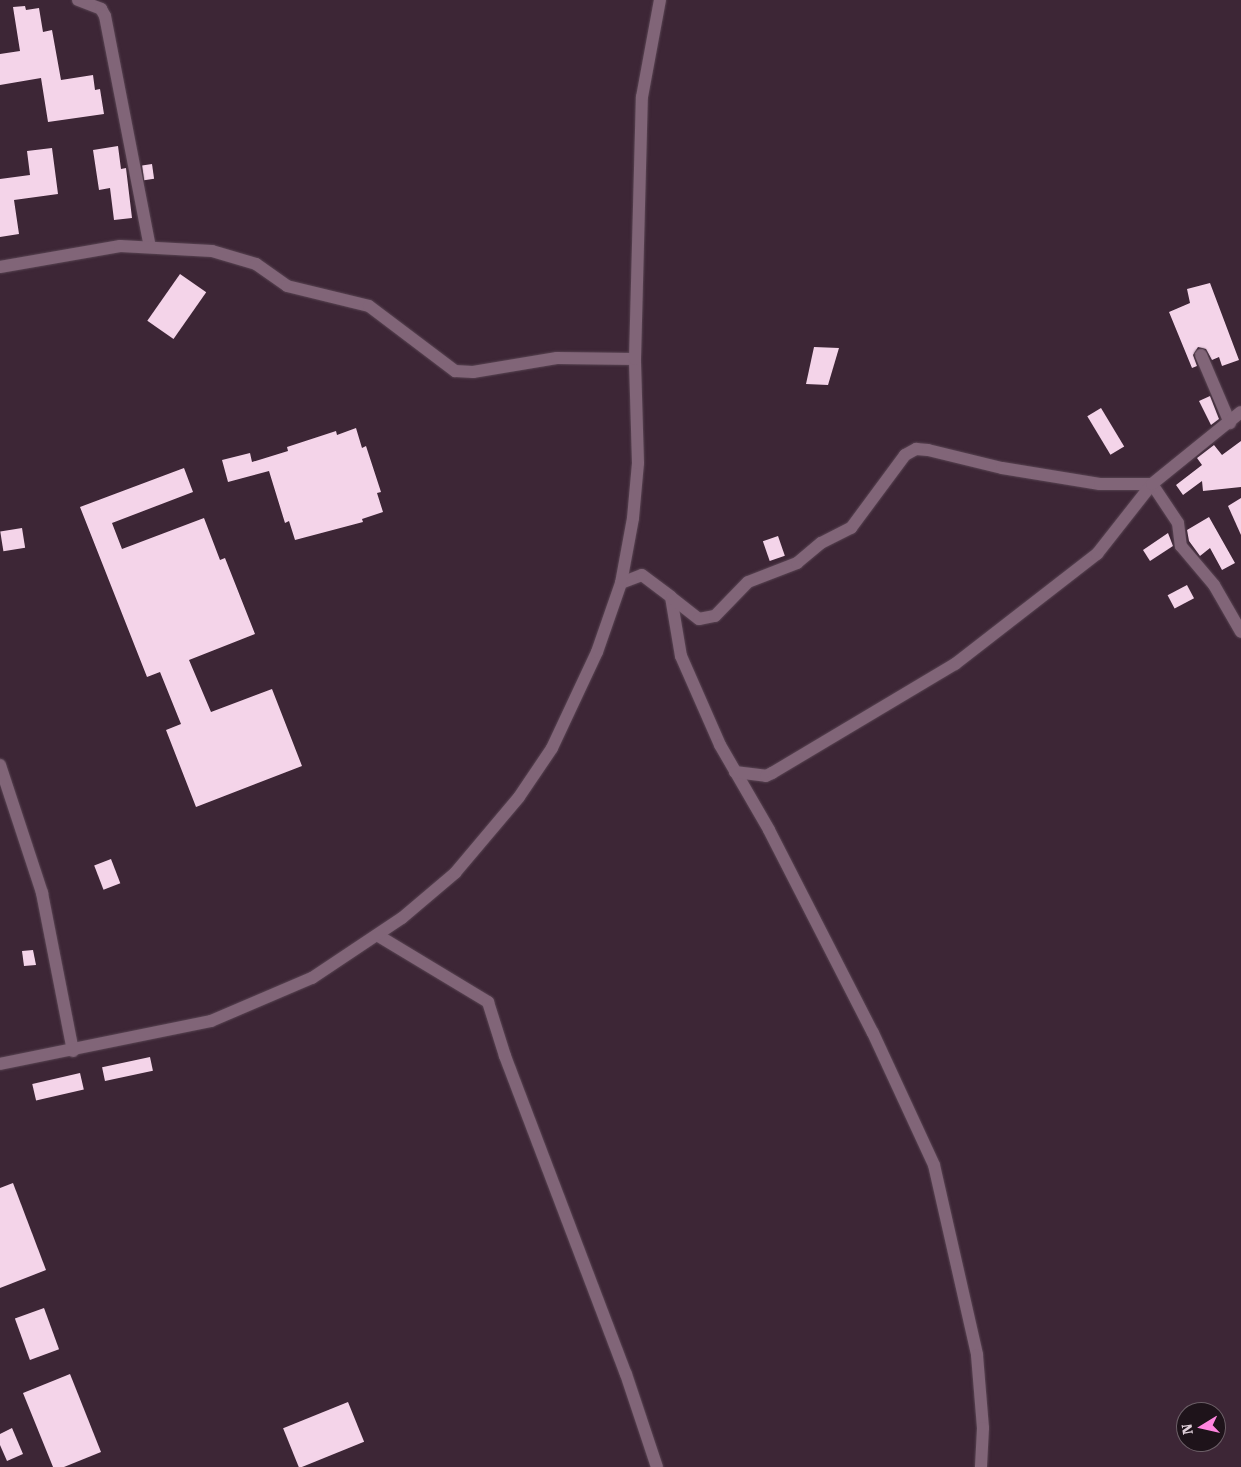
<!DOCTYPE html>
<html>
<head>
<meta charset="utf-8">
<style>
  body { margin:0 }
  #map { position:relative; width:1241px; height:1467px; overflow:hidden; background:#3d2636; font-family:"Roboto Serif",serif }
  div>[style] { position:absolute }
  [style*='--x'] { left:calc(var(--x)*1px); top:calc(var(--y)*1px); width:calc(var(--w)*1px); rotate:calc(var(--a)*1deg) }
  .building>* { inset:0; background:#f4d4e9; transform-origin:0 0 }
  .roads { filter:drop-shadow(0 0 1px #584452) drop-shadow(0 0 1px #584452) }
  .minor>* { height:12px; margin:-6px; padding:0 6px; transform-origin:6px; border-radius:6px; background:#816578 }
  span { translate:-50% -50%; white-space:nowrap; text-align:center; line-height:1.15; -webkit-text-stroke:5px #1e131a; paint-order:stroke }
  .north { position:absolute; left:1176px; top:1402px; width:50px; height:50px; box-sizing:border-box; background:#1e131a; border:1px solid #6b5e66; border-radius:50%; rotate:261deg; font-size:14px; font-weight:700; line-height:20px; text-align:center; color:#dfcfd9 }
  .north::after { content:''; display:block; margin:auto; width:18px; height:22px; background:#ff85df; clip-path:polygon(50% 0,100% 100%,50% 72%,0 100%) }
</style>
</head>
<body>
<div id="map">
  <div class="building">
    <i style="clip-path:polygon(25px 6px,26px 10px,39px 8px,43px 32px,52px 30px,61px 80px,93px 75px,95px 90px,100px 89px,104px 114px,48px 122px,41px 78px,0 85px,0 54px,20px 51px,13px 7px)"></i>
    <i style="clip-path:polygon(118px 146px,121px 169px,126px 168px,132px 218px,114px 220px,110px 188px,99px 190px,93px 150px)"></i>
    <i style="clip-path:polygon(52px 148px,58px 194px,14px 200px,19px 234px,0 237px,0 179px,30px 175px,27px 151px)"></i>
    <i style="left:152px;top:164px;width:15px;height:10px;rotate:82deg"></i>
    <i style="left:180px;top:274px;width:32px;height:57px;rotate:35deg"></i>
    <i style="clip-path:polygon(1210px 283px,1239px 360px,1222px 366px,1219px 357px,1212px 360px,1206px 349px,1198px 347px,1193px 355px,1197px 366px,1192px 368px,1169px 312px,1190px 303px,1187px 289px)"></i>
    <i style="clip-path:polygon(814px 347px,839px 348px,828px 385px,806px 384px)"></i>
    <i style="clip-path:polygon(1210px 396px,1219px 419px,1211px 425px,1199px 401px)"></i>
    <i style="left:1101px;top:408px;width:45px;height:16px;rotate:59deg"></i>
    <i style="clip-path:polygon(356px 428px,362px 448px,366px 446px,381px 492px,377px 493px,383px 512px,362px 519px,363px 522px,295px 540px,289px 521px,285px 523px,269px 471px,228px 482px,222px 460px,250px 453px,252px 462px,288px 451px,287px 447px,336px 431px,337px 435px)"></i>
    <i style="clip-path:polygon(1241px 441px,1241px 487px,1203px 491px,1202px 481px,1183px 495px,1176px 485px,1202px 465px,1197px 458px,1214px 445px,1222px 455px)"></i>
    <i style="clip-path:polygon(184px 468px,193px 492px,112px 523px,122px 549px,204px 518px,220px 560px,225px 558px,255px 634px,189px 660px,211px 712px,272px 689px,302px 766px,196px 807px,166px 730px,181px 724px,160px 672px,147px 677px,80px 507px)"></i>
    <i style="clip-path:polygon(1241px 498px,1241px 535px,1228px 506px)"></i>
    <i style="clip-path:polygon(1209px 517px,1235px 563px,1222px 570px,1210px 548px,1200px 556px,1189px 541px,1187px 530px)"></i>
    <i style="left:22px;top:528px;width:20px;height:22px;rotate:81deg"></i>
    <i style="clip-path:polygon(1168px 533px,1173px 546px,1150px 561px,1143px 550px)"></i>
    <i style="left:778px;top:536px;width:21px;height:16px;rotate:71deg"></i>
    <i style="left:1187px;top:585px;width:15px;height:22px;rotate:62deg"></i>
    <i style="left:111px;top:859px;width:26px;height:18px;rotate:69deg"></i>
    <i style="clip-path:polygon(33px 950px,36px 965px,24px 966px,22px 951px)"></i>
    <i style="left:150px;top:1057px;width:14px;height:49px;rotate:78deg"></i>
    <i style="left:80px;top:1073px;width:17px;height:49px;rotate:77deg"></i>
    <i style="clip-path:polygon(13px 1183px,46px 1270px,0 1288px,0 1188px)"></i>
    <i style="left:44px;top:1308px;width:44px;height:31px;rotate:70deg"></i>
    <i style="clip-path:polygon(70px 1374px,101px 1452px,64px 1467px,53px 1467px,23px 1393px)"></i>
    <i style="left:348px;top:1402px;width:43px;height:70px;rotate:68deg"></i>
    <i style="clip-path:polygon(12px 1428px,23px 1454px,7px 1461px,0 1445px,0 1434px)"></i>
  </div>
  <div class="roads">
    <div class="minor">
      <i style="--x:78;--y:0;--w:25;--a:21"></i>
      <i style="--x:101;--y:9;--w:8;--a:60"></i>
      <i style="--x:105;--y:16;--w:235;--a:79"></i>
      <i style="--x:0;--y:267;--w:122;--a:-9.9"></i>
      <i style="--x:120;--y:246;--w:92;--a:3.1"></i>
      <i style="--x:212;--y:251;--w:46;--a:16.5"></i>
      <i style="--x:256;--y:264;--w:38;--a:35"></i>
      <i style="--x:287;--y:286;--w:84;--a:13.7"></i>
      <i style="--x:369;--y:306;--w:108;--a:37.1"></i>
      <i style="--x:455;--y:371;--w:18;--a:3"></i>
      <i style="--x:473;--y:372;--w:85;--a:-9.5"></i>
      <i style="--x:557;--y:358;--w:78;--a:0.7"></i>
      <i style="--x:1201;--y:355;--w:74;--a:66.9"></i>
      <i style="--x:621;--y:583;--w:22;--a:-21"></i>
      <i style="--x:642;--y:575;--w:36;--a:37"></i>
      <i style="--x:671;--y:597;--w:60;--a:80.4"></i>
      <i style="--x:681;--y:656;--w:97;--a:66.3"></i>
      <i style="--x:720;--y:745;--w:98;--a:60"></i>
      <i style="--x:769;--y:830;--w:228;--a:62.9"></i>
      <i style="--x:873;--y:1033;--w:145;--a:65.2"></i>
      <i style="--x:934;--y:1165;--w:195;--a:77.2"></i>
      <i style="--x:977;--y:1355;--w:73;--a:85.3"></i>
      <i style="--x:983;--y:1428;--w:39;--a:93"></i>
      <i style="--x:672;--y:598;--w:34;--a:38"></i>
      <i style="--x:699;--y:619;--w:16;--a:-11"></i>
      <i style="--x:715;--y:616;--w:47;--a:-45.9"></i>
      <i style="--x:748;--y:582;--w:53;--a:-21.2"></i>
      <i style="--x:797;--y:563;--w:31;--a:-40"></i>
      <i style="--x:821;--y:543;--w:34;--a:-27"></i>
      <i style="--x:851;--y:528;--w:91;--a:-53.5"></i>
      <i style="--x:905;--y:455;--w:13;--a:-29"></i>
      <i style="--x:916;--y:449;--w:12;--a:5"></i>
      <i style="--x:928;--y:450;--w:76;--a:13.7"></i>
      <i style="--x:1002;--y:468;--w:99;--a:9.3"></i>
      <i style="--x:1100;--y:484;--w:52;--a:0"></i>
      <i style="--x:1152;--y:484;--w:47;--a:56.3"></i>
      <i style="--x:1178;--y:523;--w:23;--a:83"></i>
      <i style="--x:1181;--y:546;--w:51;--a:49.8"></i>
      <i style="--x:1214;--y:585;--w:54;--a:60.1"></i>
      <i style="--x:0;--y:765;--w:135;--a:71.8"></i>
      <i style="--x:42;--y:893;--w:161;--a:78.9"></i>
      <i style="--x:735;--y:772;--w:31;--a:7"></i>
      <i style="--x:766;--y:776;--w:7;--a:-27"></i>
      <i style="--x:772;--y:773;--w:213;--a:-30.8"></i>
      <i style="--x:955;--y:664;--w:180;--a:-37.8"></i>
      <i style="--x:1097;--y:554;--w:89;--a:-51.8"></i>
      <i style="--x:1152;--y:484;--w:114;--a:-39"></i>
      <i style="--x:377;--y:935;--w:130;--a:31.1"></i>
      <i style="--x:488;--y:1002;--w:57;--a:72.5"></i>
      <i style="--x:505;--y:1056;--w:340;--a:69.2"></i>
      <i style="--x:626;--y:1374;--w:98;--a:71.6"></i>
      <i style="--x:0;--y:1064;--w:215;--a:-11.5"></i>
      <i style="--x:211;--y:1021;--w:110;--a:-23.1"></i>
      <i style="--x:312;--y:978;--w:108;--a:-33.7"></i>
      <i style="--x:402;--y:918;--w:70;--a:-40.3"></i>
      <i style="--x:455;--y:873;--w:99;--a:-49.9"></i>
      <i style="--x:519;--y:797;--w:59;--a:-56"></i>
      <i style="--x:552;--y:748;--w:106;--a:-64.9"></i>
      <i style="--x:597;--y:652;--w:73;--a:-70.8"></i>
      <i style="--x:621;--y:583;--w:66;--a:-79.5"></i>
      <i style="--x:633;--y:518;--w:55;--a:-84.8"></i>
      <i style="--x:638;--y:463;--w:104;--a:-91.7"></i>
      <i style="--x:635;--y:359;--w:262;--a:-88.5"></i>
      <i style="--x:642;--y:97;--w:99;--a:-79.5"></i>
    </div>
  </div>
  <div class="north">N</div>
</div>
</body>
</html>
